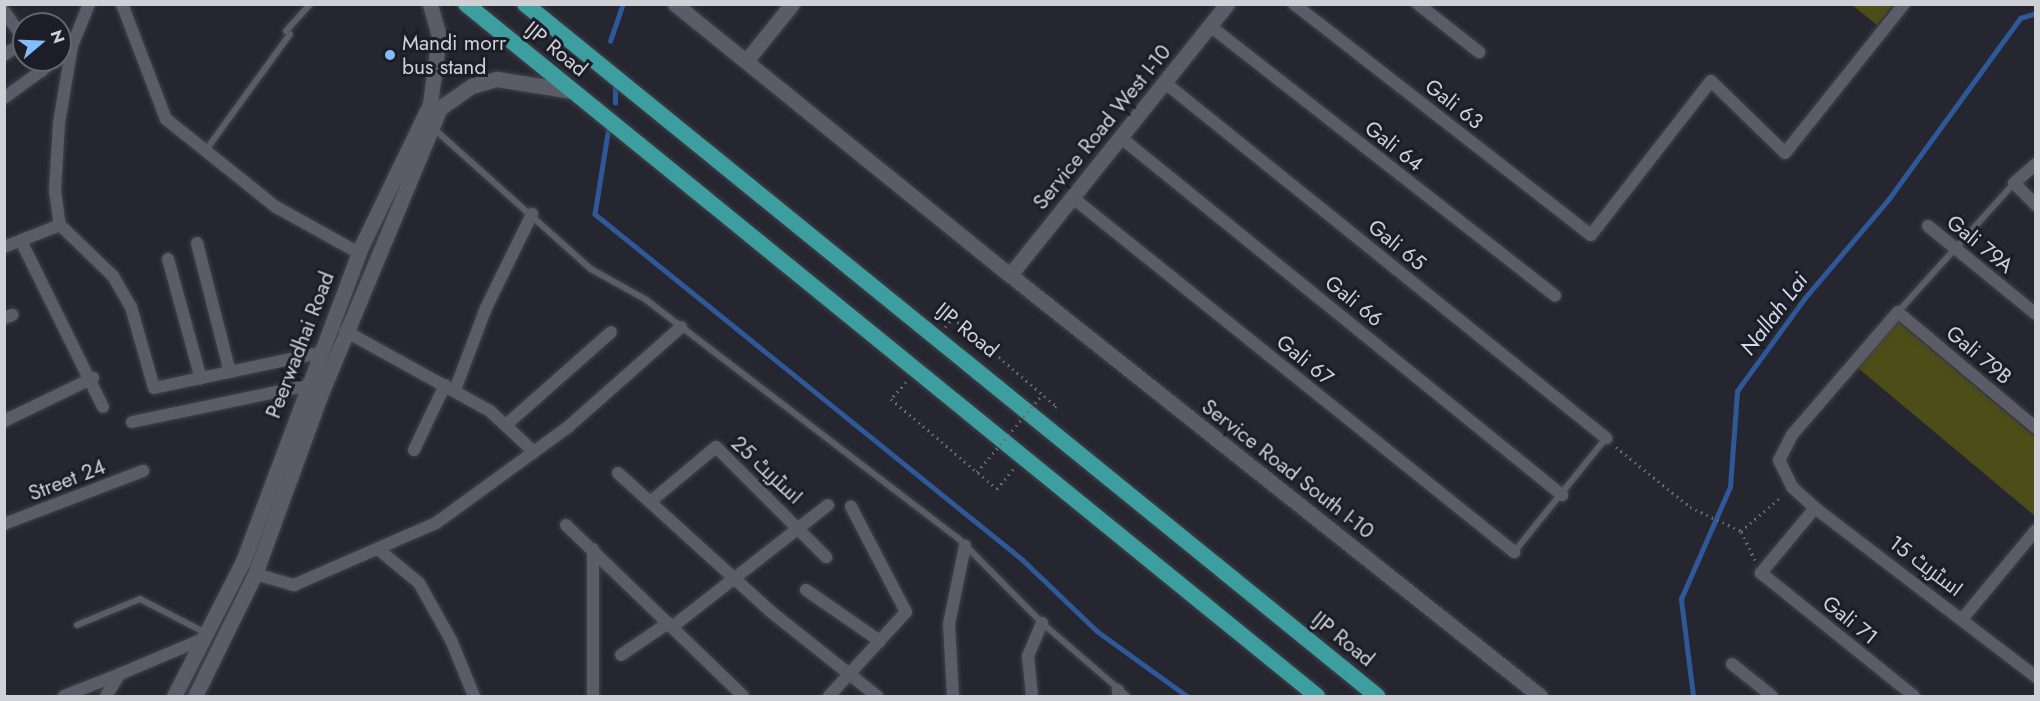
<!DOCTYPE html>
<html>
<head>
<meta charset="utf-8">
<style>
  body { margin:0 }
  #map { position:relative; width:2040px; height:701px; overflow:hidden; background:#262630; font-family:Jost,Cairo,sans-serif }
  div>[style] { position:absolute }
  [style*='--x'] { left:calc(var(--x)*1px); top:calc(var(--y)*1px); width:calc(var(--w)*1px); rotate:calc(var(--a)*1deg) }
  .green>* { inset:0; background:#4c4d17 }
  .stream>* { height:4.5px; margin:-2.25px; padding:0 2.25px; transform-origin:2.25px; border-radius:2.25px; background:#2f5899 }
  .path>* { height:3px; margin-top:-1.5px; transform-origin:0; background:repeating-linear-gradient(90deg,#6c6c75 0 1.5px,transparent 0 6px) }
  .roads { filter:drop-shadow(0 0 2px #41414a) drop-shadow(0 0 2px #41414a) }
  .service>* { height:6px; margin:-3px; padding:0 3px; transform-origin:3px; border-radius:3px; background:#5c5c68 }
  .minor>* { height:12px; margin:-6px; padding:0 6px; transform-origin:6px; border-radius:6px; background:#5c5c68 }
  .tertiary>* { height:15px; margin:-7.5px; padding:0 7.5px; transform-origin:7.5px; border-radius:7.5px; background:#5c5c68 }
  .secondary>* { height:15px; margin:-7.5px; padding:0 7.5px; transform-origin:7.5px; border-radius:7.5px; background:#5c5c68 }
  .trunk>* { height:16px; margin:-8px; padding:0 8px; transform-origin:8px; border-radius:8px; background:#3c9e9e }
  .path-bridge>* { height:3px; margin-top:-1.5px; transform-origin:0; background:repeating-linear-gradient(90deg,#6c6c75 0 1.5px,transparent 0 6px) }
  .dots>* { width:16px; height:16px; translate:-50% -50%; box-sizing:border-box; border:3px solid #1c1d26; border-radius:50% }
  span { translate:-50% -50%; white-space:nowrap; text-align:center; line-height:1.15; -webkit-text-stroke:6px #1c1d26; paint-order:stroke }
  .poi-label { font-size:21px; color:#d0d1d7 }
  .left { translate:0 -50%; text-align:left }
  .street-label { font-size:21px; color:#d0d1d7 }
  .water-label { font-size:22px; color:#cedaed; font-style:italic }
  .frame { position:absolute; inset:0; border:6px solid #d0d1d7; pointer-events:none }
  .north { position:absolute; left:12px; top:12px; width:60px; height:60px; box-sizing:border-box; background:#1c1d26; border:2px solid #64656d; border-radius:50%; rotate:71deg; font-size:16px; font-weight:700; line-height:24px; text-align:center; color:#d0d1d7 }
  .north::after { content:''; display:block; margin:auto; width:21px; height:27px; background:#82bcfa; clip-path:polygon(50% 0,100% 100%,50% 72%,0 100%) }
</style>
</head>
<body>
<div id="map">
  <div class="green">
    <i style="clip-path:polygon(1852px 5px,1893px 5px,1877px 25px)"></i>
    <i style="clip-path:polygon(1897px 321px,2035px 437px,2035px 516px,1858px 368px)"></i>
  </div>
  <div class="stream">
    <i style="--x:610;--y:41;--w:39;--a:-71"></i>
    <i style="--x:615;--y:103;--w:15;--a:-90"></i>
    <i style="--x:609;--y:127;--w:88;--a:99.1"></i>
    <i style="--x:595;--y:214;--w:550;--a:38.95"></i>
    <i style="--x:1023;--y:560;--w:103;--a:43.8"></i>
    <i style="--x:1097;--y:631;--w:111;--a:35.8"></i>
    <i style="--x:1693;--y:696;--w:98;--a:-97.1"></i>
    <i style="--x:1681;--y:599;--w:122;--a:-66.4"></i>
    <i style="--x:1730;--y:487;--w:96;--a:-85.8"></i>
    <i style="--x:1737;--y:391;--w:114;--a:-53.9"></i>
    <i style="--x:1804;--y:299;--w:130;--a:-49.7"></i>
    <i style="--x:1888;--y:200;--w:225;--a:-54"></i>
    <i style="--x:2020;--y:18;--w:17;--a:-17"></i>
  </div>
  <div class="path">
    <i style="--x:945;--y:327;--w:12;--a:-48"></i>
    <i style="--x:953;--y:318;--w:135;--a:40.5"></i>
    <i style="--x:1056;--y:406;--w:6;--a:129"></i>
    <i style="--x:906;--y:382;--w:23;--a:131"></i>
    <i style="--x:891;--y:399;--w:139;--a:40.3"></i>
    <i style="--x:997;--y:489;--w:27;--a:-51"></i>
    <i style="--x:1616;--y:447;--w:95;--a:39"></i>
    <i style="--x:1690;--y:507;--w:56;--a:25.2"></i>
    <i style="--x:1755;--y:560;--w:32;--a:-116"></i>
    <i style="--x:1741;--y:531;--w:54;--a:-40.5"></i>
  </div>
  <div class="roads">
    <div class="service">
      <i style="--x:286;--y:31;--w:36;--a:-48"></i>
      <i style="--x:432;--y:127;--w:213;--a:41.8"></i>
      <i style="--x:591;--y:269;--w:62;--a:29.1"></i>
      <i style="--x:645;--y:299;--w:394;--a:37.4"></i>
      <i style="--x:958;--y:538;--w:120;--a:45.3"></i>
      <i style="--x:1042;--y:623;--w:112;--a:40.7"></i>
      <i style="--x:206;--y:150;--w:143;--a:-54.1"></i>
      <i style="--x:1898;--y:312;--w:173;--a:-48"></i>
      <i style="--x:1514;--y:552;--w:146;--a:-51.1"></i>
      <i style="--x:77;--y:625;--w:68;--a:-22.4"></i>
      <i style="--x:140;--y:599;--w:74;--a:27.3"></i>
    </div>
    <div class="minor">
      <i style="--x:89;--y:4;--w:45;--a:112"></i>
      <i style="--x:72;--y:46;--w:78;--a:99.6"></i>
      <i style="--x:59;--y:123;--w:68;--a:93.4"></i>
      <i style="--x:55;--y:191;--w:34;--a:82"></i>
      <i style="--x:60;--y:225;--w:74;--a:43.9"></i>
      <i style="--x:113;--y:276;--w:36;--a:60"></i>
      <i style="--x:131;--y:307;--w:84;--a:74.1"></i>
      <i style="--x:154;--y:388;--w:168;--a:-12"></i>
      <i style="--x:122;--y:4;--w:123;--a:69.1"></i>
      <i style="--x:166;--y:119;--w:141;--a:38.7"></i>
      <i style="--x:276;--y:207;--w:95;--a:29"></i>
      <i style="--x:1294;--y:4;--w:376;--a:37.9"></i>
      <i style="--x:1591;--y:235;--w:195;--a:-52.1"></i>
      <i style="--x:1711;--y:81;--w:103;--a:44.2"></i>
      <i style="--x:1785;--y:153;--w:191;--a:-51.4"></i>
      <i style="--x:1418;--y:4;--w:78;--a:38.2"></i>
      <i style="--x:4;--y:11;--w:35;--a:55"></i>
      <i style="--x:1210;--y:26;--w:438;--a:38"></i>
      <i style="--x:4;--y:55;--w:24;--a:-33"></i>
      <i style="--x:35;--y:60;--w:13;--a:61"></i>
      <i style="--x:41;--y:71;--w:18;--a:-38"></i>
      <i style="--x:1164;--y:82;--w:568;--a:38.85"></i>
      <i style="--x:4;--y:98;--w:46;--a:-36.1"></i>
      <i style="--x:1120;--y:137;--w:569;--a:39.01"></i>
      <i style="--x:2036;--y:164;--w:29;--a:139"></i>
      <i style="--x:2014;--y:183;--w:31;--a:45"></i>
      <i style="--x:1073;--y:198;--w:566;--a:38.75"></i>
      <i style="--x:1928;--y:226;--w:139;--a:39.2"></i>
      <i style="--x:21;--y:241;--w:185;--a:63.7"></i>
      <i style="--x:197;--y:243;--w:133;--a:75.7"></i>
      <i style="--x:4;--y:247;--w:60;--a:-21.4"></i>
      <i style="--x:168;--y:259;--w:124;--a:74.6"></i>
      <i style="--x:4;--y:318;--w:9;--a:-21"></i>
      <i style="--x:345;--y:331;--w:166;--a:28.9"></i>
      <i style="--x:490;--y:411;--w:60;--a:43"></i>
      <i style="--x:455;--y:390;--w:88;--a:-69.3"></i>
      <i style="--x:486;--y:308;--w:105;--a:-63.9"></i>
      <i style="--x:4;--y:421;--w:99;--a:-25.8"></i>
      <i style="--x:132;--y:422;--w:176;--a:-11.8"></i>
      <i style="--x:506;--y:425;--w:140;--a:-41.5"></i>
      <i style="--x:2036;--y:428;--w:180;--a:-140"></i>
      <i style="--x:1898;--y:312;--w:162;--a:130.8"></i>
      <i style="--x:1792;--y:435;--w:28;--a:117"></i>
      <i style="--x:1779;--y:460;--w:30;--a:64"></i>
      <i style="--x:1792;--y:487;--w:31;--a:42"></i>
      <i style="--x:1815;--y:508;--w:278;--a:37.4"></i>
      <i style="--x:414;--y:450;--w:72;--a:-64.5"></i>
      <i style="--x:618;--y:473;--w:205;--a:42.2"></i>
      <i style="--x:770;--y:611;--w:137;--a:38.5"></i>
      <i style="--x:650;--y:502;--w:86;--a:-39.8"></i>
      <i style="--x:716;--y:447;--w:156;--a:45"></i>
      <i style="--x:1815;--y:508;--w:85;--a:129.7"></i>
      <i style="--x:1761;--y:573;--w:196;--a:38.8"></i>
      <i style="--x:4;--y:524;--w:149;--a:-20.9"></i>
      <i style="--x:566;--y:525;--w:246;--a:44"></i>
      <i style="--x:378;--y:549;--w:53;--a:39.7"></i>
      <i style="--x:419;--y:583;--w:65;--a:60.7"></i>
      <i style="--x:451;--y:640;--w:61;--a:67.7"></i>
      <i style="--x:255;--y:574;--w:41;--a:15.8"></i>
      <i style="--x:294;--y:585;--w:155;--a:-23.6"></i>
      <i style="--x:436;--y:523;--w:163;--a:-36"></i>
      <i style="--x:568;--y:427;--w:151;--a:-41.5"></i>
      <i style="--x:806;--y:590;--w:90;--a:34.6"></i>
      <i style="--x:1963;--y:618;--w:114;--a:-50.3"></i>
      <i style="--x:672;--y:627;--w:198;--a:-38"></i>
      <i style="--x:621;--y:655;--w:57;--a:-34.2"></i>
      <i style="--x:1732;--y:664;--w:51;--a:38.7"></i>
      <i style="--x:64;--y:696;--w:60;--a:-21.4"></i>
      <i style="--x:106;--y:696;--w:26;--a:-58"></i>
      <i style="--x:120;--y:674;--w:90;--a:-22.9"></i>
      <i style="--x:593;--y:696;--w:147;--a:-90"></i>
      <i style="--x:829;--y:696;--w:114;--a:-47.5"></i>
      <i style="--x:906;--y:612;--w:119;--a:-117.6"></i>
      <i style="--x:953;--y:696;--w:72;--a:-93.2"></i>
      <i style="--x:949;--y:624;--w:80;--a:-78.4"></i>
      <i style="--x:1032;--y:696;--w:40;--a:-95.7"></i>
      <i style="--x:1028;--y:656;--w:36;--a:-67"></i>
      <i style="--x:1118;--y:696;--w:6;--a:-90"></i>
    </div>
    <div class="tertiary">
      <i style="--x:675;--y:4;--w:431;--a:39"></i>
      <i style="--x:746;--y:61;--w:73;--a:-51.1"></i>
    </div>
    <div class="secondary">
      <i style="--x:1227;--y:4;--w:347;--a:128.7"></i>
      <i style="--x:1010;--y:275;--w:677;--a:38.46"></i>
      <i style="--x:174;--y:696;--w:152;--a:-62.9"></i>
      <i style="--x:243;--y:561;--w:335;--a:-69.4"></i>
      <i style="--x:361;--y:247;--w:159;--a:-64.2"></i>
      <i style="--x:430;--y:104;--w:69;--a:-82.5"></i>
      <i style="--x:439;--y:36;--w:33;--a:-106"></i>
      <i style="--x:195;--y:696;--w:136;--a:-63.8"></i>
      <i style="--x:255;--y:574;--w:189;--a:-69.9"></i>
      <i style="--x:320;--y:396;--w:312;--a:-67.4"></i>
      <i style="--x:440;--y:108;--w:39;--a:-35"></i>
      <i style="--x:472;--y:86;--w:26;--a:-16"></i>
      <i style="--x:497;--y:79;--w:76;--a:9.1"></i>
    </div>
    <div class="trunk">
      <i style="--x:466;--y:4;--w:1097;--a:39.12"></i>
      <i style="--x:525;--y:4;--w:1098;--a:39.08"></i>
    </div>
  </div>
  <div class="path-bridge">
    <i style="--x:977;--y:472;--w:102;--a:-49.8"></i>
  </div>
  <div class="dots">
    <i style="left:390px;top:55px;background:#82bcfa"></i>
  </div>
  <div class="poi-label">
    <span class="left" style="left:402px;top:55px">Mandi morr<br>bus stand</span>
  </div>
  <div class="street-label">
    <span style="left:556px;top:49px;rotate:39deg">IJP Road</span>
    <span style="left:1454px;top:104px;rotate:38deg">Gali 63</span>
    <span style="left:1102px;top:127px;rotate:-51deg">Service Road West I-10</span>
    <span style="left:1394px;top:146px;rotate:38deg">Gali 64</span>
    <span style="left:1980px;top:244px;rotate:39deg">Gali 79A</span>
    <span style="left:1397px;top:245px;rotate:39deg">Gali 65</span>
    <span style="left:1354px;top:301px;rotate:39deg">Gali 66</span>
    <span style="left:967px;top:330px;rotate:39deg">IJP Road</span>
    <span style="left:300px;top:345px;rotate:-69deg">Peerwadhai Road</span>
    <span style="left:1979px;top:355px;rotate:40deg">Gali 79B</span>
    <span style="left:1305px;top:360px;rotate:39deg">Gali 67</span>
    <span style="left:1288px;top:469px;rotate:38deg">Service Road South I-10</span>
    <span style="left:767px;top:470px;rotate:43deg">اسٹریٹ 25</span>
    <span style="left:67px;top:480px;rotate:-21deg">Street 24</span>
    <span style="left:1926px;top:566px;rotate:37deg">اسٹریٹ 15</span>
    <span style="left:1850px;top:620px;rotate:39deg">Gali 71</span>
    <span style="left:1343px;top:639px;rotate:39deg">IJP Road</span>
  </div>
  <div class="water-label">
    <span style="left:1774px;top:314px;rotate:-53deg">Nallah Lai</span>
  </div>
  <div class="frame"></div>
  <div class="north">N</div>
</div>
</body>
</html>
